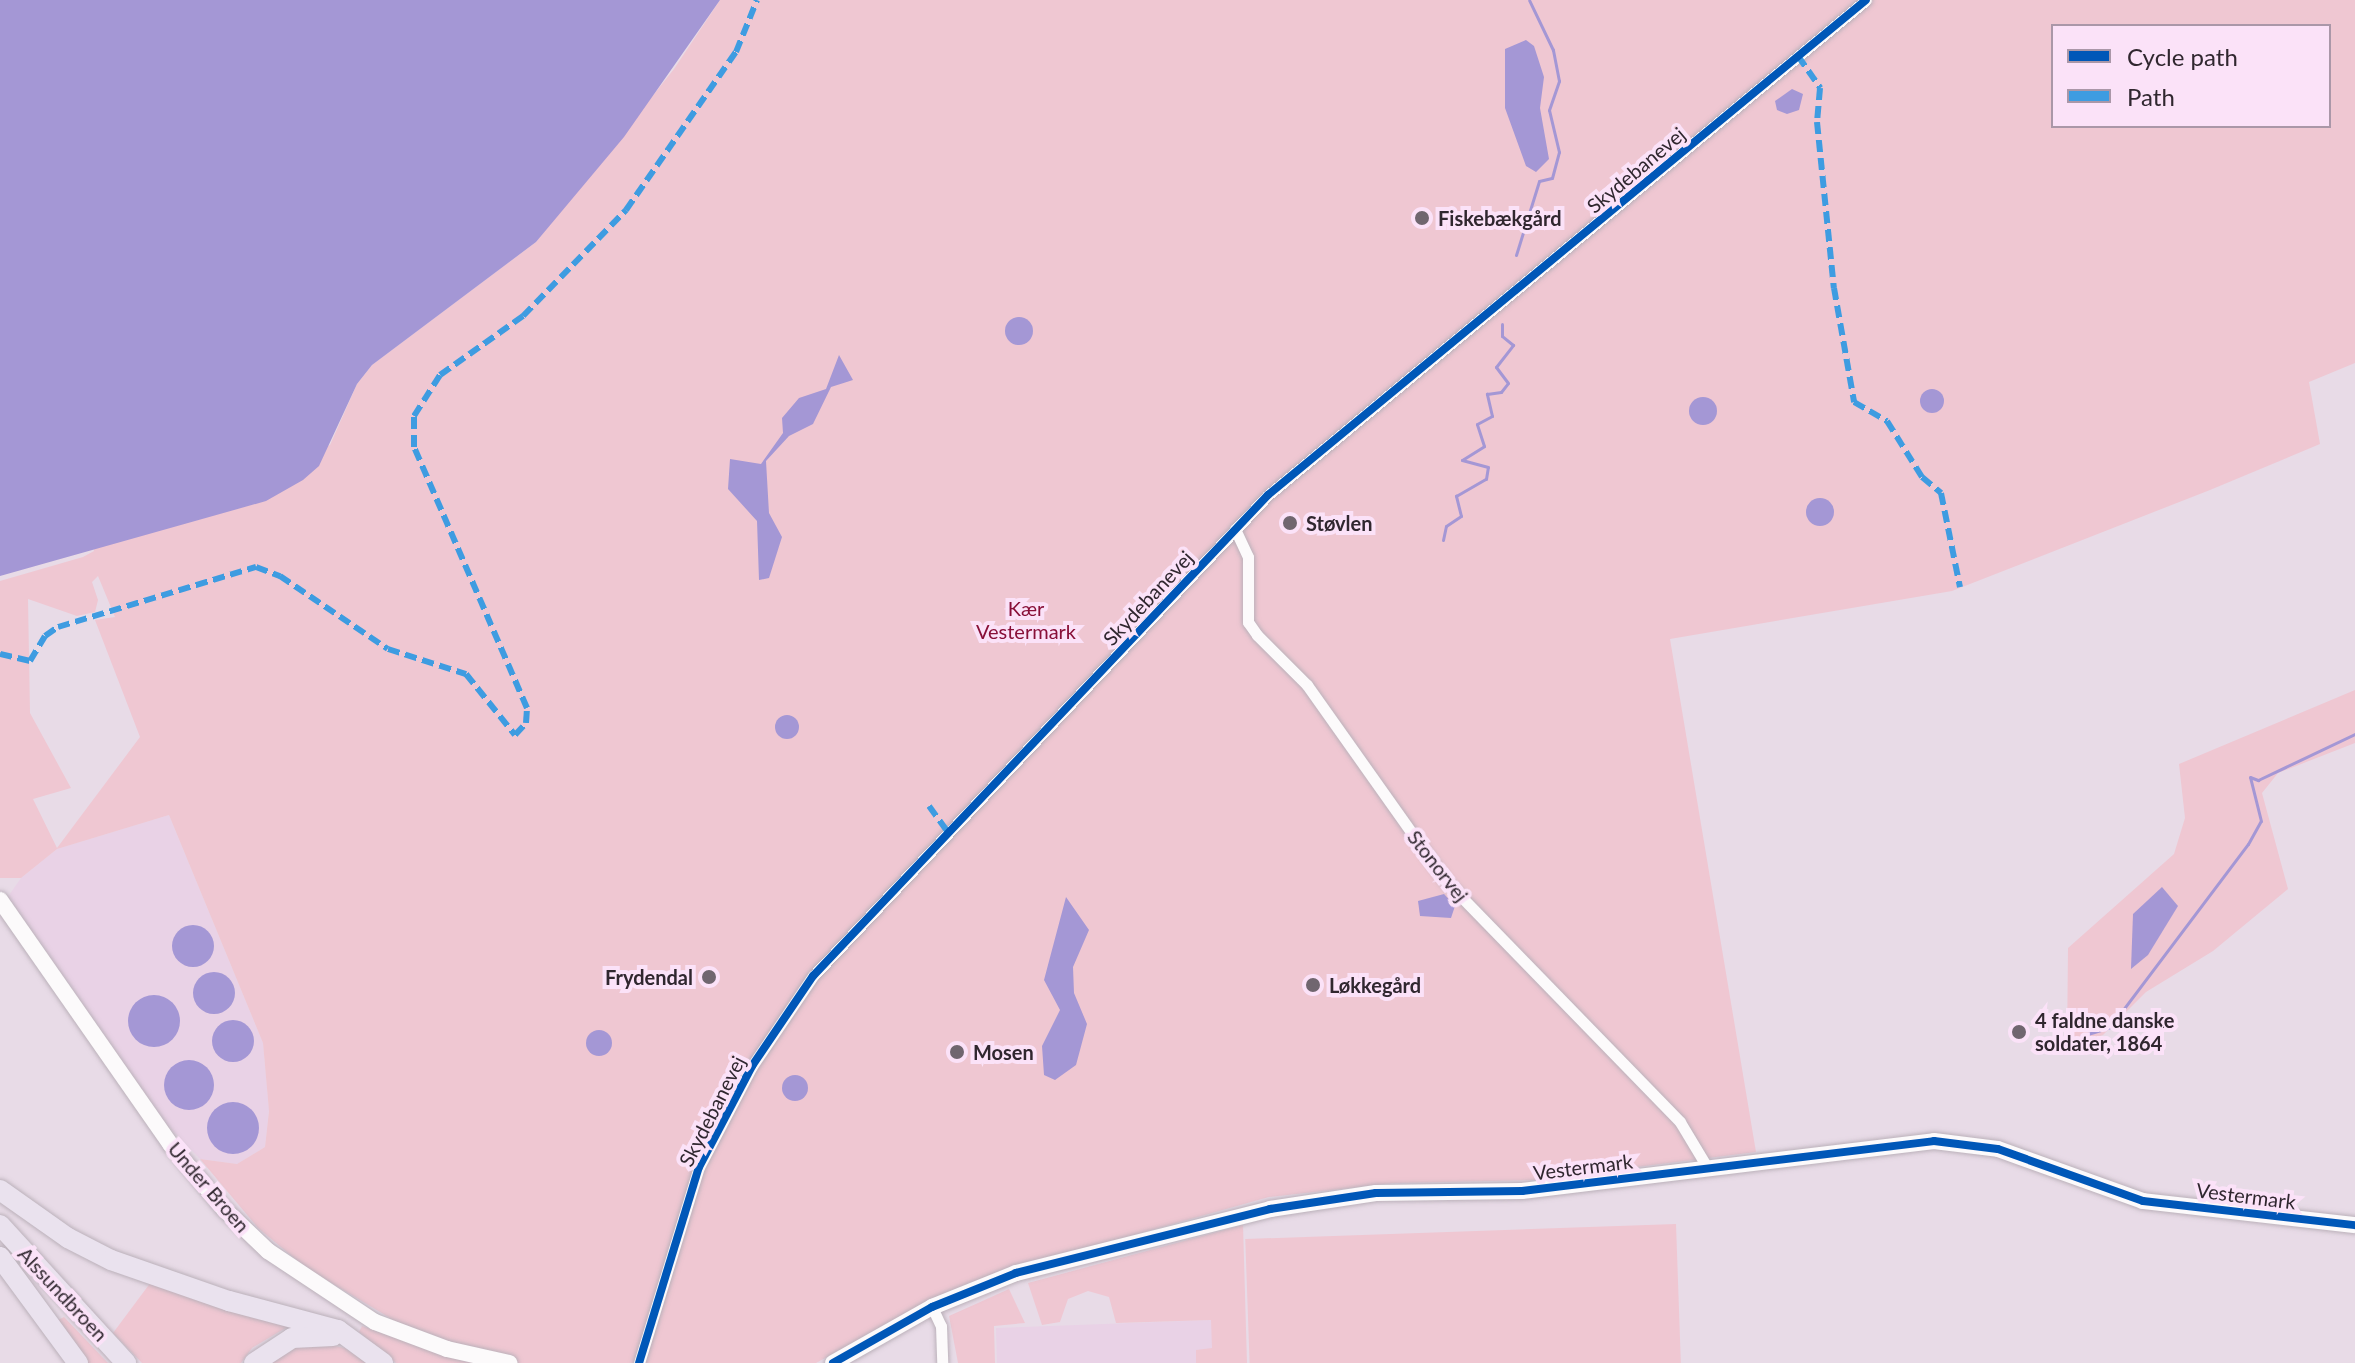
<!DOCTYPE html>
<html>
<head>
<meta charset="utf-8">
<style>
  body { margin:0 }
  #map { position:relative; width:2355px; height:1363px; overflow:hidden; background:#e8dbe7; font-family:Lato,sans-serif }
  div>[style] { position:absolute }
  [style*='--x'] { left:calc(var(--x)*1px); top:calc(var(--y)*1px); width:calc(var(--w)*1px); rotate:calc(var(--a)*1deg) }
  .built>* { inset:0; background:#e9d2e6 }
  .green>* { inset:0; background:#efc7d2; transform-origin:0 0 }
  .water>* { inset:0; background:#a497d5 }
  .round { border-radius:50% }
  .stream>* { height:3px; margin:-1.5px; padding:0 1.5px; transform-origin:1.5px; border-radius:1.5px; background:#a497d5 }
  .roads { filter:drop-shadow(0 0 2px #bbb1ba) drop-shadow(0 0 2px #bbb1ba) }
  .street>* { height:11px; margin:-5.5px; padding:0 5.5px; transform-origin:5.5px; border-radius:5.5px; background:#fcfafb }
  .secondary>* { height:16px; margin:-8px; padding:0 8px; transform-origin:8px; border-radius:8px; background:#fcfafb }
  .highway>* { height:20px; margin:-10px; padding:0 10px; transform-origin:10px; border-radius:10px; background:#eae2ee }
  .quiet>* { height:6px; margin-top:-3px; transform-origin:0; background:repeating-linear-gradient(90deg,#3e9ce1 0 12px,transparent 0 18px) }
  .cycleway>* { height:8px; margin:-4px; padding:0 4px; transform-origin:4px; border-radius:4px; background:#0057b8 }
  .dots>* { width:22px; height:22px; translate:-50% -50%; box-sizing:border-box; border:4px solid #fbe2f8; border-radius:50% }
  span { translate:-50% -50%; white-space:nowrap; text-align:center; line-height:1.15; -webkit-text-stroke:8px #fbe2f8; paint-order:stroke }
  .street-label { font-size:20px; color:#30272f }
  .poi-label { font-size:20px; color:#30272f; font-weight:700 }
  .left { translate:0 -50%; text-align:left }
  .right { translate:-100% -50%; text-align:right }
  .park-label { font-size:20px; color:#880f38 }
  .legend { position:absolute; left:2051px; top:24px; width:280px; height:104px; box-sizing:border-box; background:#fbe2f8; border:2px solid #aa97a8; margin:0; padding:10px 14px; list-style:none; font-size:24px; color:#30272f }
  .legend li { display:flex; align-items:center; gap:16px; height:40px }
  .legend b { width:40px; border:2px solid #aa97a8 }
</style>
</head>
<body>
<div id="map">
  <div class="built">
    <i style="clip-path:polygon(169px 815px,263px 1043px,269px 1110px,265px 1147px,237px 1164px,200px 1159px,141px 1098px,7px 898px,21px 878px,57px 849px)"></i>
    <i style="clip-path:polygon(1212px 1320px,1213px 1352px,1196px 1352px,1196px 1363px,997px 1363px,996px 1328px)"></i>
  </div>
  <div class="green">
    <i style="clip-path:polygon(evenodd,720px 0,2355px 0,2355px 363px,2309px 382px,2320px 444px,2210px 490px,1952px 591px,1670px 639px,1756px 1152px,1534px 1180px,1394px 1183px,1269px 1197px,991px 1275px,935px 1298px,816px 1363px,396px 1363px,359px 1332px,362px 1326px,390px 1336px,390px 1318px,305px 1267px,258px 1228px,200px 1159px,237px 1164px,265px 1147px,269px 1111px,263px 1043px,169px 815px,57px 849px,21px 878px,0 878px,0 581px,83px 557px,94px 551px,93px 546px,330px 445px,357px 384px,372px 365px,536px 242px,674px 69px,720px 0,2053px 26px,2329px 26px,2329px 126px,2053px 126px,2053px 26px,720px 0,98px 576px,115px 617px,95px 620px,140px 737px,57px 848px,33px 799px,71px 788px,30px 713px,28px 599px,77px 616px,95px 612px,98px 600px,92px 582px,98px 576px)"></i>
    <i style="clip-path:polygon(2355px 690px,2355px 743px,2278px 773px,2262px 793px,2288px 889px,2213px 951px,2146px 992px,2103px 1035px,2067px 1047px,2068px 948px,2174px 854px,2185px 818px,2179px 764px)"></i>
    <i style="left:1676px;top:1224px;width:139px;height:431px;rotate:88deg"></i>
    <i style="clip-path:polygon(1243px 1225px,1247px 1363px,1196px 1363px,1196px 1350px,1212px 1348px,1211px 1320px,1116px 1323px,1109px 1297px,1088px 1291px,1068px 1299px,1060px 1322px,1042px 1325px,1028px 1283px)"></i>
    <i style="clip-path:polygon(151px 1282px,294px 1323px,252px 1348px,241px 1363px,142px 1363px,113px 1333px)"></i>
    <i style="clip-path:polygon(1009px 1289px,1025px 1323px,994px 1326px,995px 1363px,958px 1363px,949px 1316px)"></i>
    <i style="clip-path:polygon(64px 1317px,108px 1363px,87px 1363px,56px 1321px)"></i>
    <i style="clip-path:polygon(311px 1341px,345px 1348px,367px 1363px,266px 1363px,278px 1350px)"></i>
  </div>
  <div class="water">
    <i style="clip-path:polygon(0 0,720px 0,624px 137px,536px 242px,372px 365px,357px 384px,319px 466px,303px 480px,266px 501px,0 576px)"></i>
    <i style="clip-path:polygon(1526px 40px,1534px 46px,1544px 77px,1540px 108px,1549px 159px,1536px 172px,1526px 166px,1505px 108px,1505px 49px)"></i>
    <i style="clip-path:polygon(1792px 89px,1803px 94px,1799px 110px,1787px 114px,1777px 110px,1775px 101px)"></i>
    <i class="round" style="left:1005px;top:317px;width:28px;height:28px"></i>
    <i style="clip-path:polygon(839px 355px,853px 380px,831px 387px,813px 424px,789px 436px,766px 461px,769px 513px,782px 537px,769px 578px,759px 580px,757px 521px,728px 489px,730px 459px,761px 464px,783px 433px,782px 418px,799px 398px,826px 389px)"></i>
    <i class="round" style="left:1920px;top:389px;width:24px;height:24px"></i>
    <i class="round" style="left:1689px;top:397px;width:28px;height:28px"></i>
    <i class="round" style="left:1806px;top:498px;width:28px;height:28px"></i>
    <i class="round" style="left:775px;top:715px;width:24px;height:24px"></i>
    <i style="clip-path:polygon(2162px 887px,2178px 906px,2148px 955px,2131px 969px,2133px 914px)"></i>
    <i style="clip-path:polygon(1444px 894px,1455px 906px,1451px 918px,1420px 916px,1418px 901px)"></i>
    <i style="clip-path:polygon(1066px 897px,1089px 930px,1073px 967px,1074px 993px,1087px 1024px,1076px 1065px,1055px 1080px,1044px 1075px,1042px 1046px,1060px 1010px,1044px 980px)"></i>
    <i class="round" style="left:172px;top:925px;width:42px;height:42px"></i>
    <i class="round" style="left:193px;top:972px;width:42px;height:42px"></i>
    <i class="round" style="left:128px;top:995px;width:52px;height:52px"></i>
    <i class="round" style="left:212px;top:1020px;width:42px;height:42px"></i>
    <i class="round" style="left:586px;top:1030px;width:26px;height:26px"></i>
    <i class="round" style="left:164px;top:1060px;width:50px;height:50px"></i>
    <i class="round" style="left:782px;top:1075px;width:26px;height:26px"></i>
    <i class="round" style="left:207px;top:1102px;width:52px;height:52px"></i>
  </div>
  <div class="stream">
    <i style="--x:1516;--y:255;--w:77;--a:-72.7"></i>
    <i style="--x:1539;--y:181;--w:13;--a:-13"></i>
    <i style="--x:1552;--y:178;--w:27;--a:-75"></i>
    <i style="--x:1559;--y:152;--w:43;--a:-103.4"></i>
    <i style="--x:1549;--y:110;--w:31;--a:-71"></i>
    <i style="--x:1559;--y:81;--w:32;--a:-101"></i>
    <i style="--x:1553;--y:50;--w:55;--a:-115.6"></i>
    <i style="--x:1443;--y:540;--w:14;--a:-78"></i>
    <i style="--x:1446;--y:526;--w:18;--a:-34"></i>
    <i style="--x:1461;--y:516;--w:21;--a:-104"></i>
    <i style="--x:1456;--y:496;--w:34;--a:-30"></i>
    <i style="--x:1486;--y:479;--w:12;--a:-81"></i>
    <i style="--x:1488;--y:467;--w:27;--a:-165"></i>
    <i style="--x:1462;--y:460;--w:26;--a:-32"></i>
    <i style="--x:1484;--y:446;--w:23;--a:-108"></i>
    <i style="--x:1477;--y:424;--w:17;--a:-28"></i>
    <i style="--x:1492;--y:416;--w:23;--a:-103"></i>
    <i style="--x:1487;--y:394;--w:14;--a:-8"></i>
    <i style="--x:1501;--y:392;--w:11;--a:-52"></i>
    <i style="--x:1508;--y:383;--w:20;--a:-127"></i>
    <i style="--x:1496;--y:367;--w:28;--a:-52"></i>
    <i style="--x:1513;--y:345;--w:14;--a:-141"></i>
    <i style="--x:1502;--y:336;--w:12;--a:-90"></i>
    <i style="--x:2081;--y:1036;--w:30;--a:-17"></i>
    <i style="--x:2110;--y:1027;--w:229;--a:-53"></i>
    <i style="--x:2248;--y:844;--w:26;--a:-61"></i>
    <i style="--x:2261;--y:821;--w:45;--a:-104"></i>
    <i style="--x:2250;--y:777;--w:9;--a:21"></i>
    <i style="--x:2258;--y:780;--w:107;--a:-25.4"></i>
  </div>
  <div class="roads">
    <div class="street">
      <i style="--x:1235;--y:529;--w:31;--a:65"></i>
      <i style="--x:1248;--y:557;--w:65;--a:90"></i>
      <i style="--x:1248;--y:622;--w:16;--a:55"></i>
      <i style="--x:1257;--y:635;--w:71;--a:45"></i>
      <i style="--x:1307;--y:685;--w:239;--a:54.7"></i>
      <i style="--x:1445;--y:880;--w:337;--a:45.8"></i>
      <i style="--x:1680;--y:1122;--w:52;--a:59"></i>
      <i style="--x:932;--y:1307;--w:21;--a:65"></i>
      <i style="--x:941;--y:1326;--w:37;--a:88"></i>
      <i style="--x:639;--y:1363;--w:205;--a:-73"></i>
      <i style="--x:699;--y:1167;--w:114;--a:-62.3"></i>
      <i style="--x:752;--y:1066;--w:109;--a:-55.9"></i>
      <i style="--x:813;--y:976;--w:662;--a:-46.59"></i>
      <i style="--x:1268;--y:495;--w:776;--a:-39.62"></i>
    </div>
    <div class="secondary">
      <i style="--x:0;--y:900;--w:297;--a:55.1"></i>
      <i style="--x:170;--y:1144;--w:85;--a:50.3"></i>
      <i style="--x:224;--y:1209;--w:61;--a:43.7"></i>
      <i style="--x:268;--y:1251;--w:128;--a:33.6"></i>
      <i style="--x:375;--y:1322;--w:77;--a:20.6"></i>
      <i style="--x:447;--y:1349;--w:64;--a:12.7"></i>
      <i style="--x:833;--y:1363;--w:114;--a:-29.5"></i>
      <i style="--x:932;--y:1307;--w:91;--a:-22"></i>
      <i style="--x:1016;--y:1273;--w:262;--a:-14.1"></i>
      <i style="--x:1270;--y:1209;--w:107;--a:-8.6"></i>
      <i style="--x:1376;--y:1193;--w:146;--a:-0.8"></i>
      <i style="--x:1522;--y:1191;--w:415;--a:-6.9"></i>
      <i style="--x:1934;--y:1141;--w:64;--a:7.1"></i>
      <i style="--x:1998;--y:1149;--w:154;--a:19.7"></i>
      <i style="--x:2143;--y:1201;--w:213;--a:6.5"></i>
    </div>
    <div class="highway">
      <i style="--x:0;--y:1190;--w:83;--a:35.2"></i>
      <i style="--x:68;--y:1238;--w:48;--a:27.1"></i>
      <i style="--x:111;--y:1260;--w:125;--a:19.2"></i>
      <i style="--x:229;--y:1301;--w:113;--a:14.9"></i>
      <i style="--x:338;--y:1330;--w:56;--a:36.3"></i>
      <i style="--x:0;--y:1225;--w:187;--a:47.6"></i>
      <i style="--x:0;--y:1257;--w:132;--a:53.7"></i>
      <i style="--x:254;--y:1363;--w:45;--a:-33.3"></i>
      <i style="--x:292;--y:1338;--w:41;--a:-2.8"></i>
    </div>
  </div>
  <div class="quiet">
    <i style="--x:1798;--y:56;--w:39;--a:55"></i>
    <i style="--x:1820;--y:88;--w:34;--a:95"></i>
    <i style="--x:1817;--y:122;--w:167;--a:84.2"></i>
    <i style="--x:1834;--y:288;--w:116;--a:80"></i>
    <i style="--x:1854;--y:402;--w:38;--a:30"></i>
    <i style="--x:1887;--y:421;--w:66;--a:58"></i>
    <i style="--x:1922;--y:477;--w:25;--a:40"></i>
    <i style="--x:1941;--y:493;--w:96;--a:78.6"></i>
    <i style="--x:0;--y:654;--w:31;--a:13"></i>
    <i style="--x:30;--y:661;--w:29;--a:-59"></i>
    <i style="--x:45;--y:636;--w:16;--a:-35"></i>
    <i style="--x:58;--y:627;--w:207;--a:-16.9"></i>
    <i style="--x:256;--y:567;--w:26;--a:21"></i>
    <i style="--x:280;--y:576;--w:130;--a:34.1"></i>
    <i style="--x:388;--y:649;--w:82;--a:17.8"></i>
    <i style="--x:466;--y:674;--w:78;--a:51.2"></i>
    <i style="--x:515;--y:735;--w:16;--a:-47"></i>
    <i style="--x:526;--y:723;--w:15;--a:-86"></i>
    <i style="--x:527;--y:708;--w:284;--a:-113.4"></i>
    <i style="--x:414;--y:447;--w:31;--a:-90"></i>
    <i style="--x:414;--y:416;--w:49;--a:-57.6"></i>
    <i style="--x:440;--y:375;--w:102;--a:-35.4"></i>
    <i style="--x:523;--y:316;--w:148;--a:-45.8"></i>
    <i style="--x:626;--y:210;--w:193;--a:-55.2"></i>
    <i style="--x:736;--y:52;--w:56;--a:-68"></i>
    <i style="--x:929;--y:806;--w:32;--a:54"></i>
  </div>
  <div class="cycleway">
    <i style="--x:639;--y:1363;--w:205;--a:-73"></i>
    <i style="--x:699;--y:1167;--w:114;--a:-62.3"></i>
    <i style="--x:752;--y:1066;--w:109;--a:-55.9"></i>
    <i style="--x:813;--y:976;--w:662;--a:-46.59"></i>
    <i style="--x:1268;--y:495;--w:776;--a:-39.62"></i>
    <i style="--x:833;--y:1363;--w:114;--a:-29.5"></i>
    <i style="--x:932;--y:1307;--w:91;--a:-22"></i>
    <i style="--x:1016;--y:1273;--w:262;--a:-14.1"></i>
    <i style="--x:1270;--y:1209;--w:107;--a:-8.6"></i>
    <i style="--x:1376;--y:1193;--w:146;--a:-0.8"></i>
    <i style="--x:1522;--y:1191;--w:415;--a:-6.9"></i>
    <i style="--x:1934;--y:1141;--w:64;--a:7.1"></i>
    <i style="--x:1998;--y:1149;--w:154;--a:19.7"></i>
    <i style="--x:2143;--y:1201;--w:213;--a:6.5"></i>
  </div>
  <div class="dots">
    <i style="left:1422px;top:218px;background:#70666f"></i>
    <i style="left:1290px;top:523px;background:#70666f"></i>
    <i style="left:709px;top:977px;background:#70666f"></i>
    <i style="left:1313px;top:985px;background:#70666f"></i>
    <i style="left:2019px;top:1032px;background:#70666f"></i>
    <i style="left:957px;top:1052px;background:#70666f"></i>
  </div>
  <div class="street-label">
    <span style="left:1636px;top:170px;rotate:-40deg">Skydebanevej</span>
    <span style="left:1148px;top:598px;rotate:-47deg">Skydebanevej</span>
    <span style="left:1438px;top:866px;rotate:52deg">Stonorvej</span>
    <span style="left:712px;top:1111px;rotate:-63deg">Skydebanevej</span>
    <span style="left:1583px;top:1167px;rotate:-7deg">Vestermark</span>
    <span style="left:209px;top:1187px;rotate:49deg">Under Broen</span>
    <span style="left:2246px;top:1196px;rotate:7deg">Vestermark</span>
    <span style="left:63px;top:1294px;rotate:47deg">Alssundbroen</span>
  </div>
  <div class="poi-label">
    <span class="left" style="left:1438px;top:218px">Fiskebækgård</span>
    <span class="left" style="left:1306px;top:523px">Støvlen</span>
    <span class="right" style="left:693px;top:977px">Frydendal</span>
    <span class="left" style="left:1329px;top:985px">Løkkegård</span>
    <span class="left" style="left:2035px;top:1032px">4 faldne danske<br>soldater, 1864</span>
    <span class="left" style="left:973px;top:1052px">Mosen</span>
  </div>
  <div class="park-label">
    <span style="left:1026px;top:620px">Kær<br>Vestermark</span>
  </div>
  <ul class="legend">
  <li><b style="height:10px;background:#0057b8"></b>Cycle path</li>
  <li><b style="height:10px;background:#3e9ce1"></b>Path</li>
  </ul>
</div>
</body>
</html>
